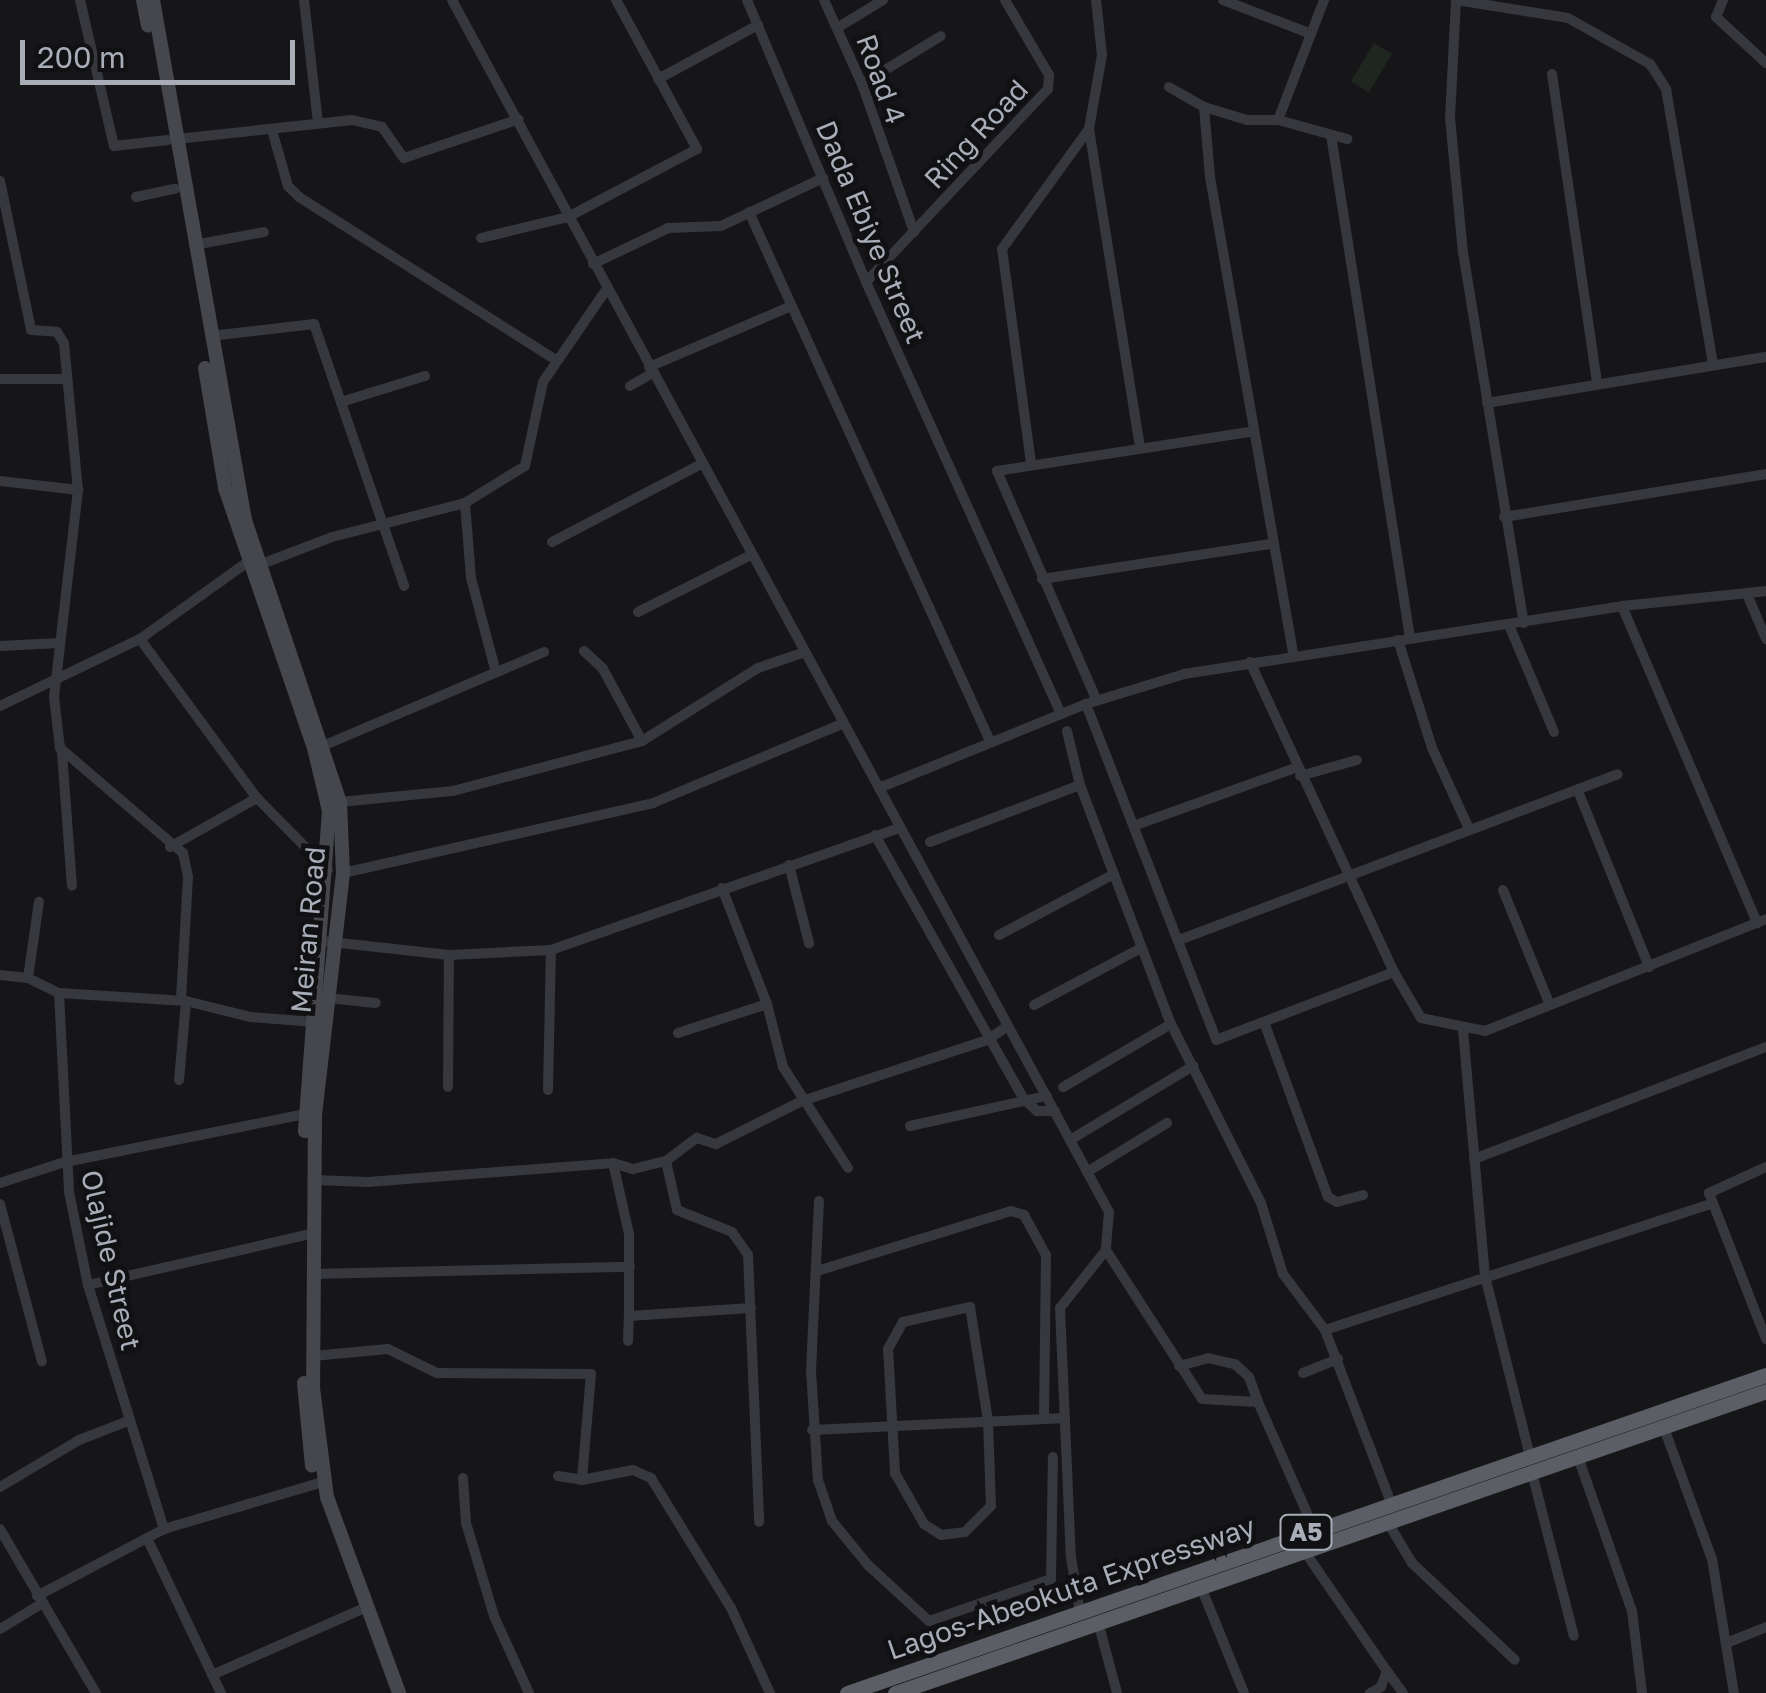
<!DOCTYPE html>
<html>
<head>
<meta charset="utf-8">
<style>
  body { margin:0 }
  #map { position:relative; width:1766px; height:1693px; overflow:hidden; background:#161618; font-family:"Golos Text",sans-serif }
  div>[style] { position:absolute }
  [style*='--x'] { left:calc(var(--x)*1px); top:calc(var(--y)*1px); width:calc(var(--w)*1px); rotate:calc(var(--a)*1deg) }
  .green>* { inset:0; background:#1e261f; transform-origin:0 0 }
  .minor>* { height:10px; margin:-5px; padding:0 5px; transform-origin:5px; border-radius:5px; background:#37383d }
  .secondary>* { height:14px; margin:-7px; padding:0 7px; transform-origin:7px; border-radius:7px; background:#45474d }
  .trunk>* { height:15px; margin:-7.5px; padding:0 7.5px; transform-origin:7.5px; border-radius:7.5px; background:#5b5e65 }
  span { translate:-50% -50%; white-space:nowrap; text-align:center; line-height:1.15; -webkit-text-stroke:9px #111113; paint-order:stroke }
  .shield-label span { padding:2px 8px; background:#111113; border:2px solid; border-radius:8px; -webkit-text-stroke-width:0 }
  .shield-label { font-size:25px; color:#a8adb8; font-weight:700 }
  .street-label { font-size:28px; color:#a8adb8 }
  .scale { position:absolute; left:20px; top:40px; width:275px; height:45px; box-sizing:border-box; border:5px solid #a8adb8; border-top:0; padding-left:12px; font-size:30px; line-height:35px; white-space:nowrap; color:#a8adb8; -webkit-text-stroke:8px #111113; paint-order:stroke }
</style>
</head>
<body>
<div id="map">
  <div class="green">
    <i style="left:1374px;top:43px;width:21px;height:45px;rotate:31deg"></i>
  </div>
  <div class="minor">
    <i style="--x:80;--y:0;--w:150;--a:76.9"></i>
    <i style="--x:114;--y:146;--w:54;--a:-6.3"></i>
    <i style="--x:304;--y:0;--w:124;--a:83.5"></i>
    <i style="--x:452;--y:0;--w:1379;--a:61.54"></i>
    <i style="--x:1109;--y:1212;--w:38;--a:95"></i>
    <i style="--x:1106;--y:1250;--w:74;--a:128.4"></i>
    <i style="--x:1060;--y:1308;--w:249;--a:87.5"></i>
    <i style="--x:1071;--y:1557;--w:57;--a:80.9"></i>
    <i style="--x:747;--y:0;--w:306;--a:67.1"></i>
    <i style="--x:866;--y:282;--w:474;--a:65.7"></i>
    <i style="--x:824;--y:0;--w:92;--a:65.7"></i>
    <i style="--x:862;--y:84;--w:157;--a:70.6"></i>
    <i style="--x:1096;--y:0;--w:55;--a:83.8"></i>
    <i style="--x:1102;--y:55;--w:75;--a:100"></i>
    <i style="--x:1089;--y:129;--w:322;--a:80.9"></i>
    <i style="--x:1223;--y:0;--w:92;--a:21"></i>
    <i style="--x:1456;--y:0;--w:118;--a:92.9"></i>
    <i style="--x:1450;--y:118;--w:135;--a:84.5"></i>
    <i style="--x:1463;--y:252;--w:376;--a:80.7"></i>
    <i style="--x:1456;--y:0;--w:113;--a:9.1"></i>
    <i style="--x:1568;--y:18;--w:94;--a:29.3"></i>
    <i style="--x:1650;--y:64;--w:30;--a:57"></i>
    <i style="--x:1666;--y:89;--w:279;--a:80.3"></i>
    <i style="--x:1723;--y:0;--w:18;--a:112"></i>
    <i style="--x:1716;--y:17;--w:68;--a:42.6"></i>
    <i style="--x:837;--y:28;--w:54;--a:-31.3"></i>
    <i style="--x:1552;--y:74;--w:311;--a:81.7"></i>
    <i style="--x:658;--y:79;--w:114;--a:-28.4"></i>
    <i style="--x:862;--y:84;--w:92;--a:-31.3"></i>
    <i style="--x:1169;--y:87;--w:40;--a:29.7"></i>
    <i style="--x:1204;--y:107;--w:45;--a:16.8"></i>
    <i style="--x:1247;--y:120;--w:31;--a:0"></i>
    <i style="--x:1278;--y:120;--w:72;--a:15.4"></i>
    <i style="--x:1204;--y:107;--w:70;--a:85.1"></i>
    <i style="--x:1210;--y:177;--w:486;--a:80.1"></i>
    <i style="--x:1278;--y:120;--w:129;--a:-69"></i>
    <i style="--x:272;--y:130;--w:58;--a:74.1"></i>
    <i style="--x:288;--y:186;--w:16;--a:45"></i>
    <i style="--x:299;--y:197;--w:302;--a:32.4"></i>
    <i style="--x:1331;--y:135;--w:509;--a:81.07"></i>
    <i style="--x:177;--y:139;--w:176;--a:-6.2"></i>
    <i style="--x:352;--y:120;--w:31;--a:13"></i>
    <i style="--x:382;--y:127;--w:38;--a:55"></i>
    <i style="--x:404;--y:158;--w:121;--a:-18.7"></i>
    <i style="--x:0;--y:181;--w:152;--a:78.2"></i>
    <i style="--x:31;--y:330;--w:26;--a:4"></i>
    <i style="--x:57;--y:332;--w:13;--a:58"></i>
    <i style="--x:64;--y:343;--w:148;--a:84.6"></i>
    <i style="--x:78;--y:490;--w:208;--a:96.6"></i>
    <i style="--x:54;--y:697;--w:51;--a:83.3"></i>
    <i style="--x:60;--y:748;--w:162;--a:40.5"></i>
    <i style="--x:183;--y:853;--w:25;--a:78"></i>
    <i style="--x:188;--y:877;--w:123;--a:93.3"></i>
    <i style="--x:136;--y:197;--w:40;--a:-12"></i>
    <i style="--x:749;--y:212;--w:581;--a:65.51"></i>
    <i style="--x:481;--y:238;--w:89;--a:-13.6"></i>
    <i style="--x:568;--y:217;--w:146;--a:-27.8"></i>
    <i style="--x:697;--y:149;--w:170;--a:-118.5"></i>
    <i style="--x:194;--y:245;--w:71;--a:-10.5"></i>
    <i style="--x:593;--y:264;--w:83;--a:-25.6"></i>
    <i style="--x:668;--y:228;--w:53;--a:-2.2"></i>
    <i style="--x:721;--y:226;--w:113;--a:-25.2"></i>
    <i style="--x:866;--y:282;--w:265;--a:-46.7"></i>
    <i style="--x:1048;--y:89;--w:14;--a:-86"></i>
    <i style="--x:1049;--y:75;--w:87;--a:-120.4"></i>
    <i style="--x:210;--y:336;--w:105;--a:-6.6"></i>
    <i style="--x:314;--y:324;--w:277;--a:71"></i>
    <i style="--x:649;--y:367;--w:155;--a:-23.2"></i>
    <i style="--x:0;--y:379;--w:67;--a:0"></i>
    <i style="--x:630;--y:386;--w:24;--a:-30"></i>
    <i style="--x:341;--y:402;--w:88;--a:-17.2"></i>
    <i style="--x:1487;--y:403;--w:283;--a:-9.4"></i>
    <i style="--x:1031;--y:463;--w:216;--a:-97.7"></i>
    <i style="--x:1002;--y:249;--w:148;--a:-54.1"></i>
    <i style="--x:0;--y:481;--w:79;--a:6.6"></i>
    <i style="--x:465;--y:503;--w:75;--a:85.4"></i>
    <i style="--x:471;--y:578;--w:94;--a:75.2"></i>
    <i style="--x:1504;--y:517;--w:266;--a:-9.3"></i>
    <i style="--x:552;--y:542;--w:166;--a:-27.6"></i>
    <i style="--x:259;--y:565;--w:78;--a:-21"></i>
    <i style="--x:332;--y:537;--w:137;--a:-14.3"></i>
    <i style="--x:465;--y:503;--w:70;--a:-31.7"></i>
    <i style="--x:525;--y:466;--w:86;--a:-77.9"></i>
    <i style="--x:543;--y:382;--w:112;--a:-55.6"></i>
    <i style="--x:1042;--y:579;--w:233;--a:-8.7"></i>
    <i style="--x:1747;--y:594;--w:49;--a:67.1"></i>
    <i style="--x:1622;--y:606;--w:345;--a:66.9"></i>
    <i style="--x:638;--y:612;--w:124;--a:-26.8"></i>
    <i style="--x:1509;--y:625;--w:116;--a:67.2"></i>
    <i style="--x:140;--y:639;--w:197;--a:53.7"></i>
    <i style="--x:257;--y:798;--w:101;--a:45.4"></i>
    <i style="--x:1398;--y:640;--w:113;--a:72.5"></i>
    <i style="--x:1432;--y:748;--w:89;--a:65.4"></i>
    <i style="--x:0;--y:646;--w:59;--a:-2.9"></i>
    <i style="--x:584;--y:651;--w:26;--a:43"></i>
    <i style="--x:603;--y:669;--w:82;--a:61.6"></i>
    <i style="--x:1250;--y:662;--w:342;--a:65.1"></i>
    <i style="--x:1394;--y:972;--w:53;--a:59.6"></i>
    <i style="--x:1421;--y:1018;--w:65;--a:11.5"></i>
    <i style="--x:1485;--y:1031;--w:302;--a:-21.7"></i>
    <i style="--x:1097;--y:701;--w:251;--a:-113.5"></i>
    <i style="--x:997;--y:471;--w:260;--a:-8.8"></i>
    <i style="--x:1086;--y:704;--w:360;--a:68.8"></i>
    <i style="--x:1216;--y:1040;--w:191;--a:-20.9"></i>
    <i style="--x:0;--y:706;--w:155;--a:-25.6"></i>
    <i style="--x:140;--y:639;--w:130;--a:-35.6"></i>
    <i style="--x:1067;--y:731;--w:56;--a:76.5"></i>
    <i style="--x:325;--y:745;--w:238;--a:-23"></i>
    <i style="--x:62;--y:753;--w:133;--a:85.7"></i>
    <i style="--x:1300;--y:776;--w:59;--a:-15.7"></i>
    <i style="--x:879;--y:788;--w:223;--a:-22.1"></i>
    <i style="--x:1086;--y:704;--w:102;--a:-17"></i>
    <i style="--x:1184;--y:674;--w:443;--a:-8.8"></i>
    <i style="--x:1622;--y:606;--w:145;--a:-5.9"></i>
    <i style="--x:1578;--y:791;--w:190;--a:68"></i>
    <i style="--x:340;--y:802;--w:114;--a:-5.6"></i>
    <i style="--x:453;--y:791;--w:196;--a:-14.8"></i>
    <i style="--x:642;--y:741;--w:137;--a:-32.2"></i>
    <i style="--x:758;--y:668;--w:46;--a:-18.8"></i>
    <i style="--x:1136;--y:825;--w:169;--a:-19.7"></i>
    <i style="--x:875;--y:835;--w:303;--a:60.6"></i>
    <i style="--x:1024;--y:1099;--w:18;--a:43"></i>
    <i style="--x:1037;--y:1111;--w:18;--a:0"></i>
    <i style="--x:930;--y:842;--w:160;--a:-20.8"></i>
    <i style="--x:1080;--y:785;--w:256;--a:69.2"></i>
    <i style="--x:1171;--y:1024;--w:125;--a:149.7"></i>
    <i style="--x:170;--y:847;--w:100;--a:-29.4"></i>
    <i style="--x:789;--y:865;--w:81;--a:75.6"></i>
    <i style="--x:343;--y:873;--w:318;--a:-12.7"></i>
    <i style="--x:653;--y:803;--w:207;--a:-22.7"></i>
    <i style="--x:722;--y:888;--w:124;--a:68.8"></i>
    <i style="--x:767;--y:1004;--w:65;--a:75.7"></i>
    <i style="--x:783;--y:1067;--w:120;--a:57.2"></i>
    <i style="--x:1503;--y:890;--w:124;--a:67.8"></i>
    <i style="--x:999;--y:935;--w:130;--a:-27.9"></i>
    <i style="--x:1179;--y:940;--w:469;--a:-20.7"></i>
    <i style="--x:322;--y:941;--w:128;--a:6.3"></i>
    <i style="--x:449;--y:955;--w:102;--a:-2.8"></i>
    <i style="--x:551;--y:950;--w:369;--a:-19.3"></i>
    <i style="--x:0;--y:975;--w:28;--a:6"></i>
    <i style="--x:28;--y:978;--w:34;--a:26"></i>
    <i style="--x:59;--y:993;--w:127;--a:3.6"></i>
    <i style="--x:186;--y:1001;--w:66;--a:14"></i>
    <i style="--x:250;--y:1017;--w:64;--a:4.5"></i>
    <i style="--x:28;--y:978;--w:77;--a:-81.8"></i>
    <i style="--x:59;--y:993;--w:199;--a:87.1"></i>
    <i style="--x:69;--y:1192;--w:95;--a:78.5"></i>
    <i style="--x:88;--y:1285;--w:256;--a:72.7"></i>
    <i style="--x:327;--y:998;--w:49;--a:5.8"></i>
    <i style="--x:1034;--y:1005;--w:121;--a:-28"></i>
    <i style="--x:1264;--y:1022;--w:186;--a:69.9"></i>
    <i style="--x:1328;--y:1197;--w:10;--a:29"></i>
    <i style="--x:1337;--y:1202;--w:27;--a:-15"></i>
    <i style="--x:1171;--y:1024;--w:200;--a:63.3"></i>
    <i style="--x:1261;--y:1203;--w:74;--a:72.8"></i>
    <i style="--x:1283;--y:1274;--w:70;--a:53.1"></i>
    <i style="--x:1325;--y:1330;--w:185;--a:69.1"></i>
    <i style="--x:1463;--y:1030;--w:247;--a:84.9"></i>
    <i style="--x:1485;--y:1276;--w:187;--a:76"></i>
    <i style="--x:678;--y:1033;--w:94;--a:-18"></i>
    <i style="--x:179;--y:1080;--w:79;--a:-84.9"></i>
    <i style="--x:448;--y:1087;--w:132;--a:-89.6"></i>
    <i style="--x:548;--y:1090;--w:140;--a:-88.8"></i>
    <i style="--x:910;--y:1126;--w:140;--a:-12.4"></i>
    <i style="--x:1070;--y:1140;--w:144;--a:-31"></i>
    <i style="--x:1474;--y:1159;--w:313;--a:-21"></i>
    <i style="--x:666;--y:1161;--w:50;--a:77.3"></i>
    <i style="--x:677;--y:1210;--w:59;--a:21.8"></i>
    <i style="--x:732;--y:1232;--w:28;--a:55"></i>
    <i style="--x:748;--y:1255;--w:267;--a:87.6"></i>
    <i style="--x:613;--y:1163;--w:73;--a:77.3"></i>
    <i style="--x:629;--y:1234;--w:82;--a:90"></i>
    <i style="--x:1766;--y:1167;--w:63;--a:155.5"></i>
    <i style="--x:1709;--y:1193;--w:157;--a:68.7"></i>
    <i style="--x:1087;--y:1172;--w:94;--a:-31.5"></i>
    <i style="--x:314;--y:1180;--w:54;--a:2.1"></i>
    <i style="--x:368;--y:1182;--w:246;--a:-4.4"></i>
    <i style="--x:613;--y:1163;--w:21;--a:17"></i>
    <i style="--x:633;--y:1169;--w:34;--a:-14"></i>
    <i style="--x:666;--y:1161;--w:39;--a:-37"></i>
    <i style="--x:697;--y:1138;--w:20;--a:18"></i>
    <i style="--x:716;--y:1144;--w:96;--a:-26.6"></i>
    <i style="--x:802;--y:1101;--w:195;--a:-18.2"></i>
    <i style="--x:987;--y:1040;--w:25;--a:-34"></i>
    <i style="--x:0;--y:1183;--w:68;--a:-17.9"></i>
    <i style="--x:65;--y:1162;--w:245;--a:-11.3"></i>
    <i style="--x:819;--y:1201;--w:169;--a:92.7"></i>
    <i style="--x:811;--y:1370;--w:110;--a:86.4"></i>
    <i style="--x:818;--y:1480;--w:43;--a:71.1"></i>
    <i style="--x:832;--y:1521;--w:57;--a:50.7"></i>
    <i style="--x:868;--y:1565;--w:83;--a:42.6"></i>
    <i style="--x:929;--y:1621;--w:129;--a:-19"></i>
    <i style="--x:1051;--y:1579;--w:122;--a:-89.1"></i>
    <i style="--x:0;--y:1204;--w:163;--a:75.1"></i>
    <i style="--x:1106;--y:1250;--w:177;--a:57.2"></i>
    <i style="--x:1202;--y:1399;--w:56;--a:3.1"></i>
    <i style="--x:1258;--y:1402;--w:139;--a:66.2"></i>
    <i style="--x:817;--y:1271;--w:203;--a:-17.2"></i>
    <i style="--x:1011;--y:1211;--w:14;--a:17"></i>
    <i style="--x:1024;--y:1215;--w:46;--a:61.2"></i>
    <i style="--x:1046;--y:1255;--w:164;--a:90.7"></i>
    <i style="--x:313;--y:1274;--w:317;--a:-1.3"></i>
    <i style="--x:88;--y:1285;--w:224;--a:-12.9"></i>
    <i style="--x:970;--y:1307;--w:115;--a:81"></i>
    <i style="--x:988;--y:1421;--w:85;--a:88"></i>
    <i style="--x:991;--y:1506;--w:37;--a:135"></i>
    <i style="--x:965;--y:1532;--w:24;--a:173"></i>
    <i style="--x:941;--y:1535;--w:20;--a:-147"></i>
    <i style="--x:924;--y:1524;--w:59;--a:-119.6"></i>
    <i style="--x:895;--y:1473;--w:124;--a:-93.2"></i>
    <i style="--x:888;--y:1349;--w:31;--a:-61"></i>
    <i style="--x:903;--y:1322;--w:69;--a:-12.6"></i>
    <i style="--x:1325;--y:1330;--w:408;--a:-18.1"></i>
    <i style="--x:628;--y:1341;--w:25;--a:-88"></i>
    <i style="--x:629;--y:1316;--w:122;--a:-3.8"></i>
    <i style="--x:313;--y:1356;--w:75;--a:-5.3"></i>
    <i style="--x:388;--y:1349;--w:55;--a:26.1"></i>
    <i style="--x:437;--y:1373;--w:154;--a:0.4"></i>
    <i style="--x:591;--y:1374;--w:106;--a:94.9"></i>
    <i style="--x:1179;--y:1366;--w:30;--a:-15"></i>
    <i style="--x:1208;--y:1358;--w:28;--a:13"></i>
    <i style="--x:1235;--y:1364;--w:19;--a:43"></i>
    <i style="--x:1249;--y:1377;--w:27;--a:70"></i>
    <i style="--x:1303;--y:1373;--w:38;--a:-22"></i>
    <i style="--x:1664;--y:1428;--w:140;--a:69.9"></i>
    <i style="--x:1712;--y:1559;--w:136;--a:80.7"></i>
    <i style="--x:812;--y:1430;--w:253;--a:-2.7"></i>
    <i style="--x:1578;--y:1457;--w:163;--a:70.7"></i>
    <i style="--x:1632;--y:1611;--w:83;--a:83"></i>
    <i style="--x:1532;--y:1473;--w:168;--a:75.6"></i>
    <i style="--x:558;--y:1476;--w:24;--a:9"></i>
    <i style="--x:582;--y:1480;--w:52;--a:-11.1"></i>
    <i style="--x:633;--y:1470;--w:20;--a:24"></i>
    <i style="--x:651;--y:1478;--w:153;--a:58.4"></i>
    <i style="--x:731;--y:1608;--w:94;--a:65.4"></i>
    <i style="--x:463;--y:1478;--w:45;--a:86.2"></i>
    <i style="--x:466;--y:1523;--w:97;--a:73.2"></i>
    <i style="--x:494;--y:1616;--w:85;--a:65.6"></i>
    <i style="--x:0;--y:1487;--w:92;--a:-30.7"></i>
    <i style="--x:79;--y:1440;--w:53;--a:-21.2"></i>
    <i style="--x:1387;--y:1521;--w:49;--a:59.2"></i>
    <i style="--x:1412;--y:1563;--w:141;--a:43.3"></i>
    <i style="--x:0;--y:1529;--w:190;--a:59.7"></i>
    <i style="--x:147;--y:1538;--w:172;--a:64.5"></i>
    <i style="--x:1303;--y:1549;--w:148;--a:55.5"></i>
    <i style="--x:1387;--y:1671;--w:17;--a:111"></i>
    <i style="--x:1381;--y:1687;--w:13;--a:151"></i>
    <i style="--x:1201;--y:1587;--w:114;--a:67.9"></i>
    <i style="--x:37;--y:1596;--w:144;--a:-27.8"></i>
    <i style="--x:164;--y:1529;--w:166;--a:-16.5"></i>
    <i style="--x:1098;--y:1622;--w:73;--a:75"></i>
    <i style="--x:0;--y:1629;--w:48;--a:-31.4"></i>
    <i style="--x:1729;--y:1642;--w:40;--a:-22"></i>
    <i style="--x:1387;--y:1671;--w:27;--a:54"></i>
    <i style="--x:212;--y:1675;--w:162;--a:-23.7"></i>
  </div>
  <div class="secondary">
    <i style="--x:143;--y:0;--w:26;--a:79"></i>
    <i style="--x:153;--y:0;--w:528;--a:79.97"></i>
    <i style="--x:245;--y:520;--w:298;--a:71.4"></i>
    <i style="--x:340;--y:802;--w:71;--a:87.6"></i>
    <i style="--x:343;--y:873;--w:244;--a:96.6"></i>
    <i style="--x:315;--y:1115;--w:273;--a:90.4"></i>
    <i style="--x:313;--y:1388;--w:110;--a:82.7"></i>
    <i style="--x:327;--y:1497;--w:209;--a:69.8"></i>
    <i style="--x:205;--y:368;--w:122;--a:80.5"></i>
    <i style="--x:225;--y:488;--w:275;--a:71.1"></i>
    <i style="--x:314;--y:748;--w:65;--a:76.6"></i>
    <i style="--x:329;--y:811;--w:321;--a:94.3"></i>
    <i style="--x:304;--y:1383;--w:83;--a:84.5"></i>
  </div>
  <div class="trunk">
    <i style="--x:847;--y:1693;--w:972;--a:-19.09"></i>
    <i style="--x:895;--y:1693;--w:922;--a:-19.12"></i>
  </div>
  <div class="shield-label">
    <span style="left:1306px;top:1532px">A5</span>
  </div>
  <div class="street-label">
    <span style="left:881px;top:79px;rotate:70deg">Road 4</span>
    <span style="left:976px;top:134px;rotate:-47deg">Ring Road</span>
    <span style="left:871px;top:232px;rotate:67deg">Dada Ebiye Street</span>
    <span style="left:308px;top:930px;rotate:-85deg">Meiran Road</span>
    <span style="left:111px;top:1260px;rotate:77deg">Olajide Street</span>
    <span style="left:1071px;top:1588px;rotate:-19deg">Lagos-Abeokuta Expressway</span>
  </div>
  <div class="scale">200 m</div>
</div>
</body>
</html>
